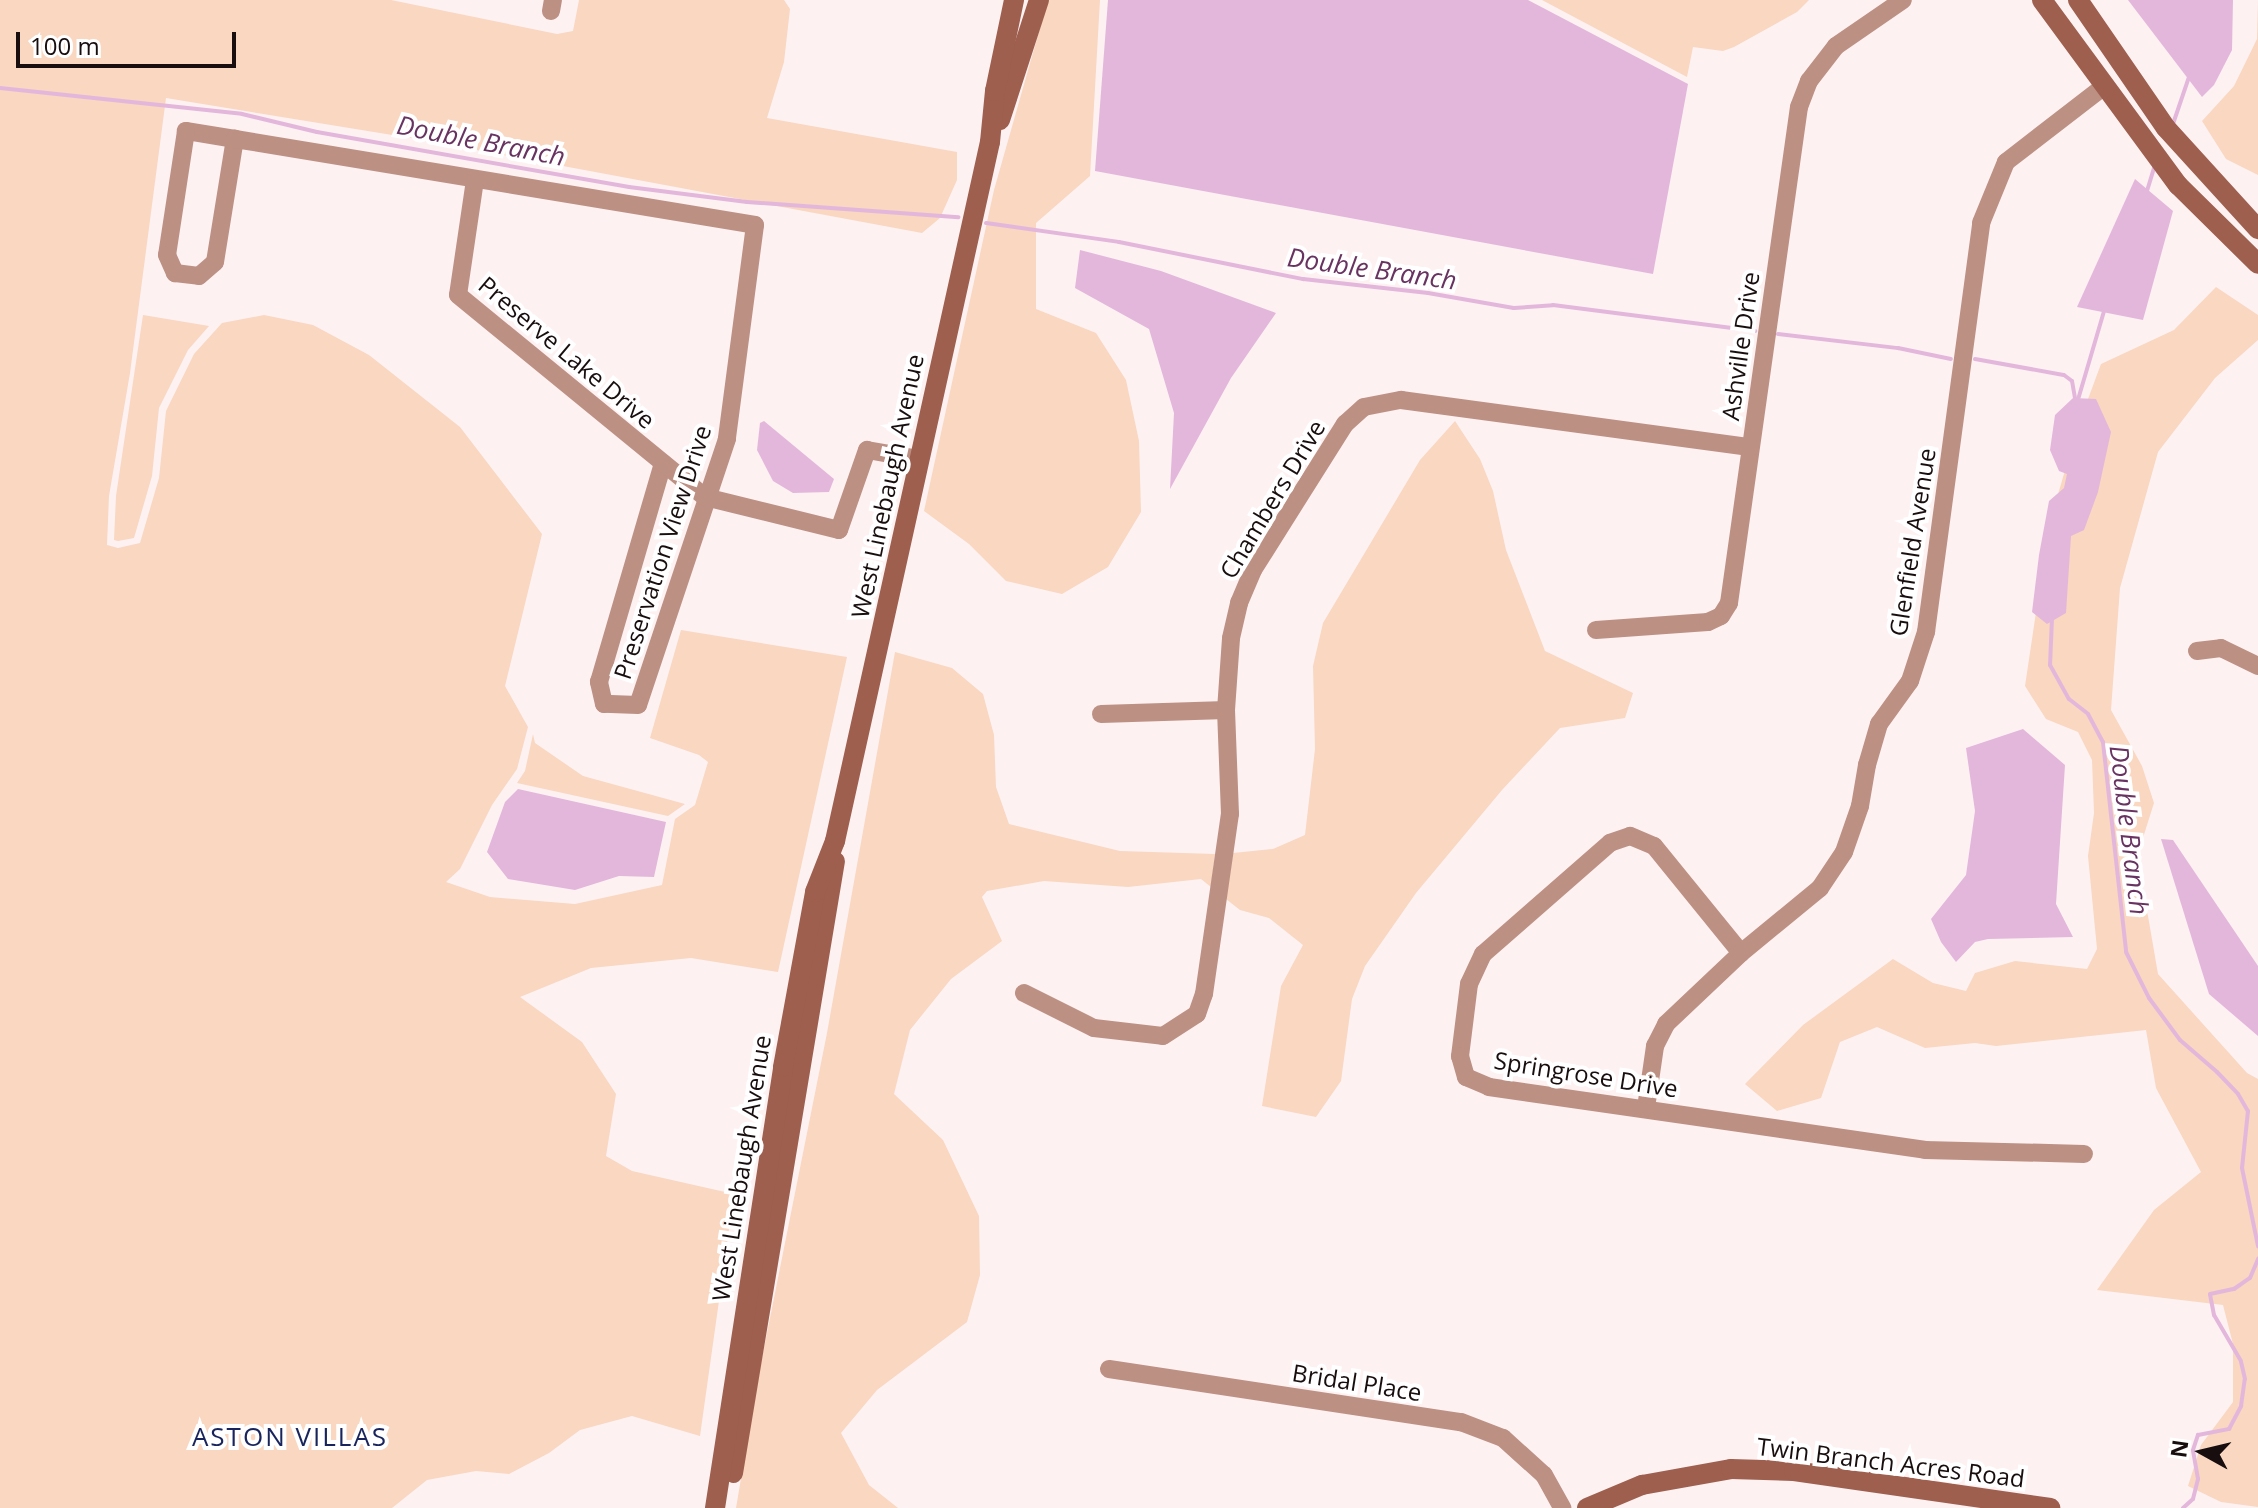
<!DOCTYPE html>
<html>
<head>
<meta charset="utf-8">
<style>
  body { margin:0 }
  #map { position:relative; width:2258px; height:1508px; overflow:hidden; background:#fef1f2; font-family:"Open Sans",sans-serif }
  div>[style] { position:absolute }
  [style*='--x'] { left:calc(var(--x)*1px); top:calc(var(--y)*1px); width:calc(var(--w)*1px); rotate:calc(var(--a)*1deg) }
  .green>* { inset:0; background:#f9d7c0 }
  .water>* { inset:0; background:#e3b7db }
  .stream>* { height:4px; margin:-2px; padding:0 2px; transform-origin:2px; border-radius:2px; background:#e3b7db }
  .street>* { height:18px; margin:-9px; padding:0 9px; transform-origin:9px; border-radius:9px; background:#bd9084 }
  .secondary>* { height:20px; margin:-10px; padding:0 10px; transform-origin:10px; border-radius:10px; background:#9e5f4e }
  span { translate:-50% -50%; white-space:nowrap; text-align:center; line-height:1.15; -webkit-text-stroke:8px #fff; paint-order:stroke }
  .street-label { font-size:24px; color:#180e0f }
  .water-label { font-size:26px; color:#683361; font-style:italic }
  .neighbourhood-label { font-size:26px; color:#18245b; letter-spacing:2px }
  .north { position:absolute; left:2162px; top:1412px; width:80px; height:80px; -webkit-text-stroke:6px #fff; paint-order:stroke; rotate:278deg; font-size:22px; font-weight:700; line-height:32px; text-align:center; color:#180e0f }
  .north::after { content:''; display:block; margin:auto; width:28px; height:36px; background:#180e0f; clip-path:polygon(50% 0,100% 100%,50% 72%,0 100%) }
  .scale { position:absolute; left:16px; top:32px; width:220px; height:36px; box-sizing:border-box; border:4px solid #180e0f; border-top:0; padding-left:10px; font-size:24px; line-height:28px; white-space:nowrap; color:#180e0f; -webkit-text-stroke:6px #fff; paint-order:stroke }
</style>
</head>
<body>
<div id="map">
  <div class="green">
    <i style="clip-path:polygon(0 0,391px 0,557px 34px,573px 31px,579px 0,784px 0,790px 9px,784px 62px,767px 118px,957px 152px,957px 180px,940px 218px,922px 233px,423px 140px,166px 98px,130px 373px,109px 496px,107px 545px,118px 548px,140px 543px,159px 478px,166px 411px,194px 354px,222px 323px,264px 315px,313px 325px,369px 355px,460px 427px,542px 534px,505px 686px,528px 727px,517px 769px,492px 805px,460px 869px,446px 882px,490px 897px,575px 904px,662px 885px,675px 819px,695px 805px,708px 762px,699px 755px,650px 738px,681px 630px,847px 657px,778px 972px,691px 958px,591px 968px,520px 997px,582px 1042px,616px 1094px,606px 1156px,632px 1171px,734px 1194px,700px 1436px,632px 1416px,580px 1430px,549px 1453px,509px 1474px,476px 1471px,427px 1480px,392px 1508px,0 1508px)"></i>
    <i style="clip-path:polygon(1048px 0,1100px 0,1090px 176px,1036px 223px,1036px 309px,1096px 333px,1126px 380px,1139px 441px,1141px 512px,1108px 567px,1062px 594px,1006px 581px,969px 544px,924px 511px,994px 190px)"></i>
    <i style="clip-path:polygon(1542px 0,1809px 0,1797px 12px,1734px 47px,1723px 51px,1693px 47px,1687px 77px)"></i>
    <i style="clip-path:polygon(2258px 0,2258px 175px,2226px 159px,2202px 121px,2234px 86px,2257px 39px)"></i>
    <i style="clip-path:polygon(2216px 287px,2258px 315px,2258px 340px,2215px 378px,2158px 452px,2120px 588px,2111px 710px,2142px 766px,2154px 803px,2134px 866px,2148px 916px,2158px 974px,2247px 1073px,2258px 1079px,2258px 1507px,2221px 1502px,2188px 1486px,2201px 1445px,2233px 1402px,2233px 1344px,2223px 1305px,2097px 1290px,2154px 1210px,2201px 1172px,2156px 1088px,2146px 1030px,1996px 1046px,1975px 1043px,1925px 1048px,1877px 1027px,1840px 1042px,1821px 1098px,1777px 1111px,1745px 1084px,1803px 1025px,1893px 959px,1933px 983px,1966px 991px,1975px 973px,2015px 961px,2087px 969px,2097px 949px,2088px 856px,2094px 813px,2092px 760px,2078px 732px,2046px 719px,2025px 686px,2049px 525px,2078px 426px,2101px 364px,2174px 330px)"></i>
    <i style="clip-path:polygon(143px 315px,209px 326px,188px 350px,159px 408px,152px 476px,134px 538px,118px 541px,114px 540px,116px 496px)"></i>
    <i style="clip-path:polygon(1455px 421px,1480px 459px,1493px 491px,1506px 550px,1545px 651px,1633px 693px,1625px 718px,1560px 728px,1502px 790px,1416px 893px,1365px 966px,1352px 999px,1341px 1081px,1316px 1117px,1262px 1106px,1281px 986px,1303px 945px,1269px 918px,1240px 910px,1226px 899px,1233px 853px,1273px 849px,1305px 835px,1315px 749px,1313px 666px,1323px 623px,1420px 460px)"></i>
    <i style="clip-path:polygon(895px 652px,952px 668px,983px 694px,994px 735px,996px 787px,1009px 824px,1120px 851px,1215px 854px,1211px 887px,1201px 879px,1128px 887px,1044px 881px,987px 891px,982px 897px,1002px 941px,951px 979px,910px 1030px,894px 1094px,943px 1140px,979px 1216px,980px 1275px,967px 1322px,877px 1390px,841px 1433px,869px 1485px,898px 1508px,736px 1508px,758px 1378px,827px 1033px)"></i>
    <i style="clip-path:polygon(533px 734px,535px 743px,583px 776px,685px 804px,668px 816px,517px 783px,525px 771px)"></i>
  </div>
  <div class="water">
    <i style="clip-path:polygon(1108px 0,1528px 0,1688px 84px,1653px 274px,1095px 171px)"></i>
    <i style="clip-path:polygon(2128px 0,2233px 0,2232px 50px,2214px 85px,2202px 97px)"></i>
    <i style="clip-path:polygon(2135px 179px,2173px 211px,2143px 320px,2077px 307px)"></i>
    <i style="clip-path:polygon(1080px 250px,1161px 271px,1276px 313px,1231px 378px,1170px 489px,1174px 413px,1149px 329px,1075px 288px)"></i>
    <i style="clip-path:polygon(2073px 398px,2096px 399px,2111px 432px,2098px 492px,2084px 530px,2071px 536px,2066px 613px,2047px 624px,2032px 612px,2039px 555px,2049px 501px,2064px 488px,2067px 474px,2059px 471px,2050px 450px,2055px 415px)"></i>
    <i style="clip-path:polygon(764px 421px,834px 479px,829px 492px,793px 493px,773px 481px,757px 450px,760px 423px)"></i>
    <i style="clip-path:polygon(2023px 729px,2065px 765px,2056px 904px,2073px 937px,1988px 939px,1975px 942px,1956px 962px,1941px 942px,1931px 919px,1966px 875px,1975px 811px,1966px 748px)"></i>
    <i style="clip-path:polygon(518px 789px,666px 822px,654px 877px,619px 876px,575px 890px,508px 879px,487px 852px,505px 802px)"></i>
    <i style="clip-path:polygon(2161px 839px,2173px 840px,2258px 966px,2258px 1036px,2209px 994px)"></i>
  </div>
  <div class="stream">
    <i style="--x:0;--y:88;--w:243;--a:6.1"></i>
    <i style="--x:242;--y:114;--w:77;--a:13.5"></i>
    <i style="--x:317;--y:132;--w:317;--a:10"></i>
    <i style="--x:629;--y:187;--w:119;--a:7.2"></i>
    <i style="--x:747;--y:202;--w:212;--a:4.1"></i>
    <i style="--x:2173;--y:124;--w:50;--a:-71.2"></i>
    <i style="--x:2147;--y:191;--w:27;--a:-73"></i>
    <i style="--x:986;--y:223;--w:134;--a:8.1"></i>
    <i style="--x:1119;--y:242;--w:188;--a:11.4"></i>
    <i style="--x:1303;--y:279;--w:126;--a:6.4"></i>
    <i style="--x:1428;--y:293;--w:87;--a:9.9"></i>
    <i style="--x:1514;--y:308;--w:39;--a:-4"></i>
    <i style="--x:1553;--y:305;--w:204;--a:7.3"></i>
    <i style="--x:1778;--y:334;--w:121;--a:6.7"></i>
    <i style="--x:1898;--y:348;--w:54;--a:11.7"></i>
    <i style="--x:1975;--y:359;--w:90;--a:10.2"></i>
    <i style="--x:2064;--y:375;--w:10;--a:37"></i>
    <i style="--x:2072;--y:381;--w:23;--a:80"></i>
    <i style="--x:2077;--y:403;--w:99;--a:-73.6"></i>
    <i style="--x:2052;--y:618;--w:47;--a:92.4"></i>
    <i style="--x:2050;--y:665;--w:39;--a:61"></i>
    <i style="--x:2069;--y:699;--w:24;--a:38"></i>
    <i style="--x:2088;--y:714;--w:32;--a:62"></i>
    <i style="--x:2103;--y:742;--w:211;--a:83.7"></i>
    <i style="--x:2126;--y:952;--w:51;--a:63.4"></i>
    <i style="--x:2149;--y:998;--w:52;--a:53.6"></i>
    <i style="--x:2180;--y:1040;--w:49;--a:40.9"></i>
    <i style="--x:2217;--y:1072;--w:30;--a:46"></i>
    <i style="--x:2238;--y:1094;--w:20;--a:60"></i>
    <i style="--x:2248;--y:1111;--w:57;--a:96"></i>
    <i style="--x:2242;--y:1168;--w:80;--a:78.4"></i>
    <i style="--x:2183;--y:1508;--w:13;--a:-42"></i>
    <i style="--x:2193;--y:1499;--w:21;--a:-76"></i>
    <i style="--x:2198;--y:1479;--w:29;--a:-100"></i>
    <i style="--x:2193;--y:1450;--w:16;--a:-72"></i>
    <i style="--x:2198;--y:1435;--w:32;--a:-11"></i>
    <i style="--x:2229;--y:1429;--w:26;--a:-62"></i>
    <i style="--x:2241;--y:1406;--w:27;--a:-82"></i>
    <i style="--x:2245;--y:1379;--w:18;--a:-103"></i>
    <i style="--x:2241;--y:1361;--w:53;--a:-120.4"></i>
    <i style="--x:2214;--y:1315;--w:21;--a:-101"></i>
    <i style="--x:2210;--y:1294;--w:25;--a:-12"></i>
    <i style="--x:2234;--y:1289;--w:19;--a:-35"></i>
    <i style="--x:2250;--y:1278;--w:21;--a:-67"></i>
  </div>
  <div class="street">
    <i style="--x:551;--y:11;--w:11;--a:-80"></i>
    <i style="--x:235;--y:139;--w:50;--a:-170.7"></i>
    <i style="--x:186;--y:131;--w:125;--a:98.7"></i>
    <i style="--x:167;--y:255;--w:20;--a:66"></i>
    <i style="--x:175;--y:273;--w:24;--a:7"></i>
    <i style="--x:199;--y:276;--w:21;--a:-41"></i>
    <i style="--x:215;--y:262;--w:125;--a:-80.8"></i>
    <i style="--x:235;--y:139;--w:527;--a:9.39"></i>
    <i style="--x:755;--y:225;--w:216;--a:97.5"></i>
    <i style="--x:727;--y:439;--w:280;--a:108.5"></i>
    <i style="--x:638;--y:705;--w:34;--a:-178"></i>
    <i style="--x:604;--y:704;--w:23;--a:-103"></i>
    <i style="--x:599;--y:682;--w:228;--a:-73.7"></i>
    <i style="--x:475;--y:180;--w:116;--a:98.4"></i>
    <i style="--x:458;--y:295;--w:319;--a:39.3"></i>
    <i style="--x:705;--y:497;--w:138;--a:13.8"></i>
    <i style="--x:839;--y:530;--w:85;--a:-70.7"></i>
    <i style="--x:867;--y:450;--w:53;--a:9.8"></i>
    <i style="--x:1596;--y:630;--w:112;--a:-4.1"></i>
    <i style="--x:1708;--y:622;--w:14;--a:-25"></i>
    <i style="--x:1721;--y:616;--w:15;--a:-58"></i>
    <i style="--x:1729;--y:603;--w:501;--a:-81.97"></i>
    <i style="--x:1799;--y:107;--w:28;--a:-69"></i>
    <i style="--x:1809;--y:81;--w:44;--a:-52.4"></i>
    <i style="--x:1836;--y:46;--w:81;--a:-34.5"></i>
    <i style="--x:2197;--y:651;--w:24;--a:-7"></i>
    <i style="--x:2221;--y:648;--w:41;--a:25.9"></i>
    <i style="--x:1101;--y:714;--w:125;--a:-1.8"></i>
    <i style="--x:1741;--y:953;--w:138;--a:-129.1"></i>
    <i style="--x:1654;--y:846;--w:26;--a:-157"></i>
    <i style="--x:1630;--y:836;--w:21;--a:161"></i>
    <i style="--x:1610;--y:843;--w:169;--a:138.8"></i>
    <i style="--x:1483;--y:954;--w:33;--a:115"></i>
    <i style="--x:1469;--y:984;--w:73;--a:97.1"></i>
    <i style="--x:1460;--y:1056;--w:22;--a:74"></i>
    <i style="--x:1466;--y:1077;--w:25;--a:23"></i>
    <i style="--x:1489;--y:1087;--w:441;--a:8.2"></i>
    <i style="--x:1925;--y:1150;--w:159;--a:1.4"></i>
    <i style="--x:1024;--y:993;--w:78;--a:26.6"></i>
    <i style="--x:1094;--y:1028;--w:69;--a:6.6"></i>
    <i style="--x:1163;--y:1036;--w:40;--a:-32.9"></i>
    <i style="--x:1197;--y:1014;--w:21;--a:-71"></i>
    <i style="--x:1204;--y:994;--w:182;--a:-81.8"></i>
    <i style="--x:1230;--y:814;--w:104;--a:-92.2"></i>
    <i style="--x:1226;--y:710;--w:72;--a:-86"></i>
    <i style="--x:1231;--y:638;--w:36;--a:-77"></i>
    <i style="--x:1239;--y:603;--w:36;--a:-67"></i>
    <i style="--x:1253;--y:570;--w:173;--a:-57.8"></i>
    <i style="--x:1345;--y:424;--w:25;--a:-42"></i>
    <i style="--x:1364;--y:407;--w:38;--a:-11"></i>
    <i style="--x:1401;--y:400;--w:352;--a:7.7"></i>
    <i style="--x:1646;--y:1108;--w:63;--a:-81.7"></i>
    <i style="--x:1655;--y:1046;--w:25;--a:-63"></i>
    <i style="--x:1666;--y:1024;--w:103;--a:-43.4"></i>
    <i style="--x:1741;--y:953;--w:102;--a:-39.4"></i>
    <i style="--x:1820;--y:888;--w:43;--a:-56.3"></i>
    <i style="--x:1844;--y:852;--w:49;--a:-70.8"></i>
    <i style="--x:1860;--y:806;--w:42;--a:-80.3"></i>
    <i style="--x:1867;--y:765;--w:43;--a:-73.7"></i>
    <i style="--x:1879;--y:724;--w:53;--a:-54.2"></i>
    <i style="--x:1910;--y:681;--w:52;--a:-71.9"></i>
    <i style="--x:1926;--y:632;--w:413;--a:-82.3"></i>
    <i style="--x:1981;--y:223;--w:66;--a:-67.7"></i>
    <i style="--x:2006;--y:162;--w:123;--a:-37.7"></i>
    <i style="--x:1109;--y:1369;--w:356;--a:8.6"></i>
    <i style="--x:1461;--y:1422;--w:45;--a:20.9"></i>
    <i style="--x:1503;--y:1438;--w:55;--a:42.1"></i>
    <i style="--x:1544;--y:1475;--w:38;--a:61"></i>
  </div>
  <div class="secondary">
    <i style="--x:2042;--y:0;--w:230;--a:53.7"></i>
    <i style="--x:2178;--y:185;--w:112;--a:44.6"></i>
    <i style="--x:2078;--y:0;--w:155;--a:55.5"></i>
    <i style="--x:2166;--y:128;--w:137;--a:47.7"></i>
    <i style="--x:1000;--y:120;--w:126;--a:-72"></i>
    <i style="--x:733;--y:1473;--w:620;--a:-80.54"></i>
    <i style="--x:715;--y:1508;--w:446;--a:-81.2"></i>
    <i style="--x:783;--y:1067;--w:178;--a:-79.6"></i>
    <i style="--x:815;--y:892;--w:55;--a:-68.6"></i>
    <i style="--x:835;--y:841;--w:716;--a:-77.5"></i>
    <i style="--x:990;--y:142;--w:51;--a:-84.4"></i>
    <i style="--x:995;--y:91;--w:93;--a:-78.2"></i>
    <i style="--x:1587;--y:1508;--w:60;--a:-22.7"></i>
    <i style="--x:1642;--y:1485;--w:90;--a:-10.2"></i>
    <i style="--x:1731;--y:1469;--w:63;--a:1.8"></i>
    <i style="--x:1794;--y:1471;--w:259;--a:8.2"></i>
  </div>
  <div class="street-label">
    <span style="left:1740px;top:346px;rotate:-82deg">Ashville Drive</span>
    <span style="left:567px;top:352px;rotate:40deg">Preserve Lake Drive</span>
    <span style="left:887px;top:486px;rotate:-78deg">West Linebaugh Avenue</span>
    <span style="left:1272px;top:499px;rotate:-59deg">Chambers Drive</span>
    <span style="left:1912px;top:542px;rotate:-81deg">Glenfield Avenue</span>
    <span style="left:662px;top:552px;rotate:-72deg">Preservation View Drive</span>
    <span style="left:1586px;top:1074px;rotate:9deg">Springrose Drive</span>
    <span style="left:741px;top:1168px;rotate:-81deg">West Linebaugh Avenue</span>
    <span style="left:1357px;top:1382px;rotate:9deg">Bridal Place</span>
    <span style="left:1891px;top:1462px;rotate:7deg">Twin Branch Acres Road</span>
  </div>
  <div class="water-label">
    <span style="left:481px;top:141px;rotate:11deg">Double Branch</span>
    <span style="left:1372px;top:269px;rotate:8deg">Double Branch</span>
    <span style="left:2129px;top:830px;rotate:83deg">Double Branch</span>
  </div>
  <div class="neighbourhood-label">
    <span style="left:290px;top:1437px">ASTON VILLAS</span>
  </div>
  <div class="north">N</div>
  <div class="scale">100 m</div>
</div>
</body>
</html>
